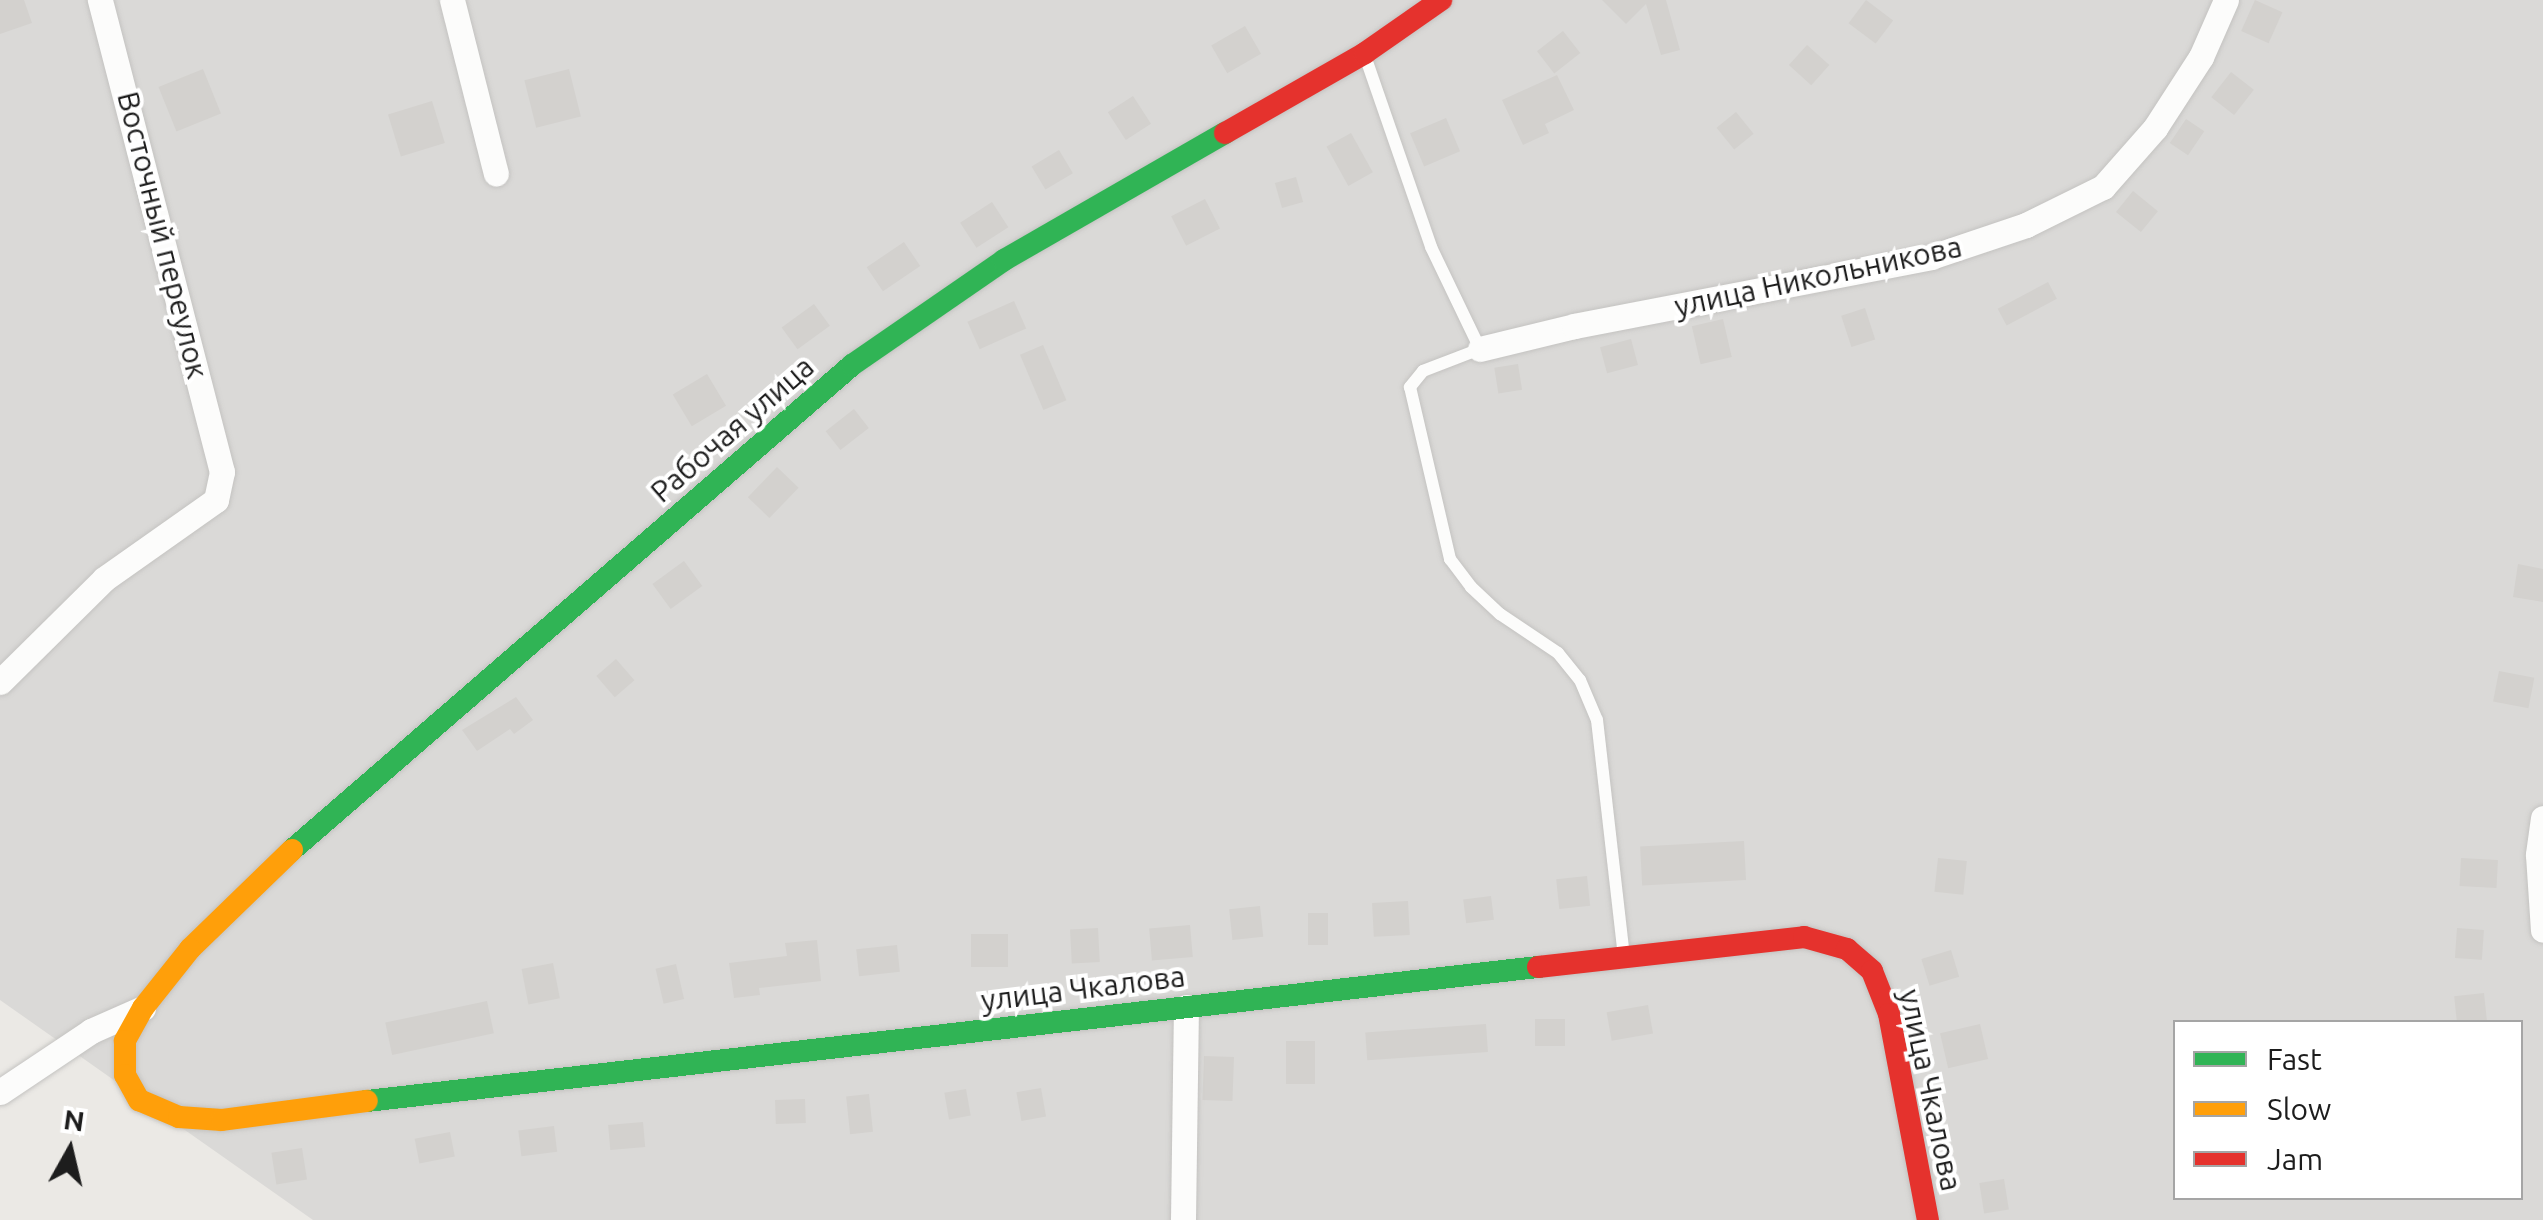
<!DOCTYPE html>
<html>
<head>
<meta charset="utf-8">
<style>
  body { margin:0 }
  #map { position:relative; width:2543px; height:1220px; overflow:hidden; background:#ebe9e5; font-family:Ubuntu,sans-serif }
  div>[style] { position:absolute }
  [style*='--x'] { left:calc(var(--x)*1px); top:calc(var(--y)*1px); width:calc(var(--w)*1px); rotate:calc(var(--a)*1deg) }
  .residential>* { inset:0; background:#dad9d7 }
  .building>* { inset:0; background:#d3d1ce; transform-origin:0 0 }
  .roads { filter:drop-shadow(0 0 2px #c4c3c1) drop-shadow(0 0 2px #c4c3c1) }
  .lane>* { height:12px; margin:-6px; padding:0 6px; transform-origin:6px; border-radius:6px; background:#fcfcfb }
  .street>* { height:25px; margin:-12.5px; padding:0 12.5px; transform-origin:12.5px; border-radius:12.5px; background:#fcfcfb }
  .fast>* { height:22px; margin:-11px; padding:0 11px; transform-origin:11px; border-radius:11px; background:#30b455 }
  .slow>* { height:22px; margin:-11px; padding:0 11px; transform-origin:11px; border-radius:11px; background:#ff9f0a }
  .jam>* { height:22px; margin:-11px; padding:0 11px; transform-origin:11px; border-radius:11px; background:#e5322d }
  span { translate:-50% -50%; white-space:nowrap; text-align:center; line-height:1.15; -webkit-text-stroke:8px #fff; paint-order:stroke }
  .street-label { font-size:30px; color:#1d1d1d }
  .legend { position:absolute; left:2173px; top:1020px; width:350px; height:180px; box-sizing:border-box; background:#fff; border:2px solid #a5a5a5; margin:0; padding:12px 18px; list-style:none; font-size:30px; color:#1d1d1d }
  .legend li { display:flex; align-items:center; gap:20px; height:50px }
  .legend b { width:50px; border:2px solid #a5a5a5 }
  .north { position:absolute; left:20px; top:1100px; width:100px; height:100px; -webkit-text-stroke:8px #fff; paint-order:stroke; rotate:8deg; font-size:28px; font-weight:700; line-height:40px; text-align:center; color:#1d1d1d }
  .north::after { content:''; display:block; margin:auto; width:35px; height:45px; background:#1d1d1d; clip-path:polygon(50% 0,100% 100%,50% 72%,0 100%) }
</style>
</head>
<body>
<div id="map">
  <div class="residential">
    <i style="clip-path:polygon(evenodd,0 0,2543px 0,2543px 1220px,313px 1220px,0 1000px,0 0,2176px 1022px,2520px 1022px,2520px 1198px,2176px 1198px,2176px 1022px)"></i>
  </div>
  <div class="building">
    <i style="clip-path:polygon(0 0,24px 0,32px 23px,0 34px)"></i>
    <i style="clip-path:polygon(1602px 0,1666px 0,1680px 50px,1661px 55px,1646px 4px,1626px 24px)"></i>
    <i style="left:1866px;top:0;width:34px;height:29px;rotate:37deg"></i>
    <i style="left:2255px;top:0;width:30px;height:34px;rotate:24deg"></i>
    <i style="left:1245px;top:26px;width:32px;height:39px;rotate:60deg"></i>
    <i style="left:1563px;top:31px;width:28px;height:33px;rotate:52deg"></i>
    <i style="left:1807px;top:45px;width:30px;height:27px;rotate:42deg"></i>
    <i style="left:203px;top:69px;width:48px;height:48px;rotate:68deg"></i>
    <i style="left:569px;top:69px;width:49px;height:46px;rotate:76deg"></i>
    <i style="left:2231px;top:72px;width:29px;height:32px;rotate:38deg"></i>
    <i style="clip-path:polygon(1557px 75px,1574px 110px,1545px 124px,1549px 133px,1523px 145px,1502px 100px)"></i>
    <i style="left:1133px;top:96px;width:33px;height:30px;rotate:57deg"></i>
    <i style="left:432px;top:101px;width:44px;height:46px;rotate:73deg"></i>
    <i style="left:1736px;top:112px;width:28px;height:25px;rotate:51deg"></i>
    <i style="left:1446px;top:118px;width:36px;height:39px;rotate:67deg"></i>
    <i style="left:2186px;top:119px;width:22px;height:29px;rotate:34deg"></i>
    <i style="left:1351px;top:133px;width:45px;height:28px;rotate:61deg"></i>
    <i style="left:1059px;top:150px;width:27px;height:32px;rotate:59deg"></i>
    <i style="left:1296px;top:177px;width:26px;height:22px;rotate:74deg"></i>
    <i style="left:2133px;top:191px;width:32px;height:27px;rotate:39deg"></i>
    <i style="left:1205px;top:199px;width:33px;height:38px;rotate:63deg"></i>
    <i style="left:992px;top:202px;width:30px;height:38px;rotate:57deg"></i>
    <i style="left:904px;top:242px;width:29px;height:45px;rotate:56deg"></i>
    <i style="left:2048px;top:282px;width:19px;height:57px;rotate:62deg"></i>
    <i style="left:1014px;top:301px;width:30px;height:51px;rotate:66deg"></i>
    <i style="left:814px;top:304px;width:27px;height:40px;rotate:54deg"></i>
    <i style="left:1865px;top:308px;width:33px;height:25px;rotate:72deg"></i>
    <i style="left:1723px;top:319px;width:39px;height:32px;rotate:77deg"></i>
    <i style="left:1631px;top:339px;width:27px;height:32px;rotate:75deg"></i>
    <i style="left:1043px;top:345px;width:60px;height:25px;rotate:67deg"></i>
    <i style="left:1518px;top:364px;width:26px;height:24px;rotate:81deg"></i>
    <i style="left:707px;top:374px;width:37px;height:40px;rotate:59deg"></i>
    <i style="left:854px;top:409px;width:24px;height:36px;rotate:52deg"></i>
    <i style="left:777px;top:467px;width:30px;height:42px;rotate:44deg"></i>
    <i style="left:684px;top:561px;width:31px;height:39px;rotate:54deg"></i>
    <i style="clip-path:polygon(2518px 564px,2543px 569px,2543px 602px,2513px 597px)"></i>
    <i style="left:616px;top:659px;width:28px;height:26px;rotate:49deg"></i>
    <i style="left:2499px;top:671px;width:36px;height:31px;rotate:11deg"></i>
    <i style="clip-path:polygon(516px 697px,533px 720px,514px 734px,510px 729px,477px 751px,462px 730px)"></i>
    <i style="left:1744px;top:841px;width:39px;height:104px;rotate:87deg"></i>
    <i style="left:1938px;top:858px;width:29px;height:34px;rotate:6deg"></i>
    <i style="left:2461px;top:858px;width:37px;height:28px;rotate:3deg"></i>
    <i style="left:1587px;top:876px;width:30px;height:31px;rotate:84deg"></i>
    <i style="left:1491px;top:896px;width:24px;height:28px;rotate:83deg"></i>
    <i style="left:1408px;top:901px;width:34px;height:36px;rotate:87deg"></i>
    <i style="left:1260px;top:906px;width:31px;height:31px;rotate:84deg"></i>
    <i style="left:1308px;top:913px;width:20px;height:32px"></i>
    <i style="left:1190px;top:925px;width:32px;height:41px;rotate:85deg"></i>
    <i style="left:1098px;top:928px;width:34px;height:28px;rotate:87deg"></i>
    <i style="left:2457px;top:928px;width:27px;height:30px;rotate:4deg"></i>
    <i style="left:971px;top:934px;width:37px;height:33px"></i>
    <i style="clip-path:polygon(817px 940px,821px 981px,759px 988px,760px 995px,734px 998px,729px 963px,787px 956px,785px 943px)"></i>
    <i style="left:897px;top:945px;width:27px;height:41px;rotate:84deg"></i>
    <i style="left:1951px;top:950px;width:28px;height:31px;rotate:73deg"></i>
    <i style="left:553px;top:963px;width:36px;height:32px;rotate:79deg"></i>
    <i style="left:676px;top:964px;width:36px;height:21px;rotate:77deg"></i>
    <i style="left:2484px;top:993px;width:29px;height:30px;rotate:84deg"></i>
    <i style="left:487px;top:1001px;width:33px;height:104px;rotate:78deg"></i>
    <i style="left:1648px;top:1005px;width:29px;height:42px;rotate:80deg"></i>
    <i style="left:1565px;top:1019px;width:27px;height:30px;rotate:90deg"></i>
    <i style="left:1486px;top:1024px;width:28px;height:121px;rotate:86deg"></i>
    <i style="left:1980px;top:1024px;width:36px;height:41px;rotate:77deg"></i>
    <i style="left:1286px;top:1041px;width:29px;height:43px"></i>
    <i style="left:1204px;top:1056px;width:30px;height:44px;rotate:2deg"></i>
    <i style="left:1041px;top:1088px;width:29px;height:25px;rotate:80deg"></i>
    <i style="left:966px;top:1089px;width:27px;height:22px;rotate:80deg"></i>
    <i style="left:869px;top:1094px;width:38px;height:23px;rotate:84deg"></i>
    <i style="left:805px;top:1099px;width:24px;height:30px;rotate:88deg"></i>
    <i style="left:643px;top:1122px;width:25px;height:35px;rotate:85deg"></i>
    <i style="left:554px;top:1126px;width:26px;height:36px;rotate:83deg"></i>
    <i style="left:450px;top:1132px;width:25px;height:36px;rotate:79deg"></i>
    <i style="left:302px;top:1148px;width:32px;height:31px;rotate:81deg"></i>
    <i style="left:2004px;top:1179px;width:31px;height:25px;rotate:81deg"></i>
  </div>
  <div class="roads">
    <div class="lane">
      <i style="--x:1365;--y:56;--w:202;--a:70.9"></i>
      <i style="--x:1431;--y:247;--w:113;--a:64.3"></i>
      <i style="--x:1480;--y:349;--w:61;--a:158.9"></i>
      <i style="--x:1423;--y:371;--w:21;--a:129"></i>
      <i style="--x:1410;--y:387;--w:177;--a:76.9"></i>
      <i style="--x:1450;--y:559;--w:35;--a:53"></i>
      <i style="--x:1471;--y:587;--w:40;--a:43"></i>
      <i style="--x:1500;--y:614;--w:70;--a:33.9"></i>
      <i style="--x:1558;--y:653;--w:35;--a:51"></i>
      <i style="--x:1580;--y:680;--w:43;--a:67"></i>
      <i style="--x:1597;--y:720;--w:238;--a:83.5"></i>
    </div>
    <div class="street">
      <i style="--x:452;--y:0;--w:179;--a:75.8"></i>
      <i style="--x:1480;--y:349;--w:97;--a:-13.7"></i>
      <i style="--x:1574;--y:326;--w:364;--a:-10.9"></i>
      <i style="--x:1931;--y:257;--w:100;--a:-18.6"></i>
      <i style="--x:2026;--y:225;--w:86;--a:-26.3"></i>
      <i style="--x:2103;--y:187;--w:79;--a:-48.6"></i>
      <i style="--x:2155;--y:128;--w:85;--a:-57.1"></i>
      <i style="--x:2201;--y:57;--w:62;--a:-66.3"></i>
      <i style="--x:0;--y:682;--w:146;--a:-44.7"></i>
      <i style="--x:104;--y:579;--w:137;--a:-35.2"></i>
      <i style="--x:216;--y:500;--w:29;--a:-78"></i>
      <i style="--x:222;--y:472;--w:488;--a:-104.5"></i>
      <i style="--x:2543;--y:818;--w:37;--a:98"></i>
      <i style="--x:2538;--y:855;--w:75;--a:86.2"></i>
      <i style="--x:0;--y:1092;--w:110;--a:-33.8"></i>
      <i style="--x:91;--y:1031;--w:57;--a:-23.9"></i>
      <i style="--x:1183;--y:1220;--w:213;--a:-89.2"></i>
    </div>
    <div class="fast">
      <i style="--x:292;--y:850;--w:741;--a:-40.89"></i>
      <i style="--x:852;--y:365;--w:185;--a:-34.6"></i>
      <i style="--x:1004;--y:260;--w:255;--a:-29.9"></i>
      <i style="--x:367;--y:1101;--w:1179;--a:-6.53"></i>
    </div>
    <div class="slow">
      <i style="--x:292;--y:850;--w:142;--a:135.9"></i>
      <i style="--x:190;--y:949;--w:75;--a:128.5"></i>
      <i style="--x:143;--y:1008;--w:38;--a:119"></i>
      <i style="--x:125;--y:1041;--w:34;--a:90"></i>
      <i style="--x:125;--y:1075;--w:29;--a:61"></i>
      <i style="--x:139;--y:1100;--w:43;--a:23"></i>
      <i style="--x:179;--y:1117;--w:43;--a:4"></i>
      <i style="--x:222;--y:1120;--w:146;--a:-7.5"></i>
    </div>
    <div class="jam">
      <i style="--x:1225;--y:133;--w:161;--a:-29.7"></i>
      <i style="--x:1365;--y:53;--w:93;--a:-34.9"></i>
      <i style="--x:1538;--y:967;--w:268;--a:-6.4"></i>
      <i style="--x:1804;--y:937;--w:45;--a:15.6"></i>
      <i style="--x:1847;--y:949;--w:33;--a:41"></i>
      <i style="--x:1872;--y:971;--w:46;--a:68.4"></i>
      <i style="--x:1889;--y:1014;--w:210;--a:79.3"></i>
    </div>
  </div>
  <div class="street-label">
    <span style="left:163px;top:235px;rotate:76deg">Восточный переулок</span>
    <span style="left:1818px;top:276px;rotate:-12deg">улица Никольникова</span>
    <span style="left:732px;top:429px;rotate:-41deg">Рабочая улица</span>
    <span style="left:1083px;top:988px;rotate:-7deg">улица Чкалова</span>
    <span style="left:1931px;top:1090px;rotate:78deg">улица Чкалова</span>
  </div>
  <ul class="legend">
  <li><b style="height:12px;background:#30b455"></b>Fast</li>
  <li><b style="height:12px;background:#ff9f0a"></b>Slow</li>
  <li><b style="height:12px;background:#e5322d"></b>Jam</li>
  </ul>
  <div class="north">N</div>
</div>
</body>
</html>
